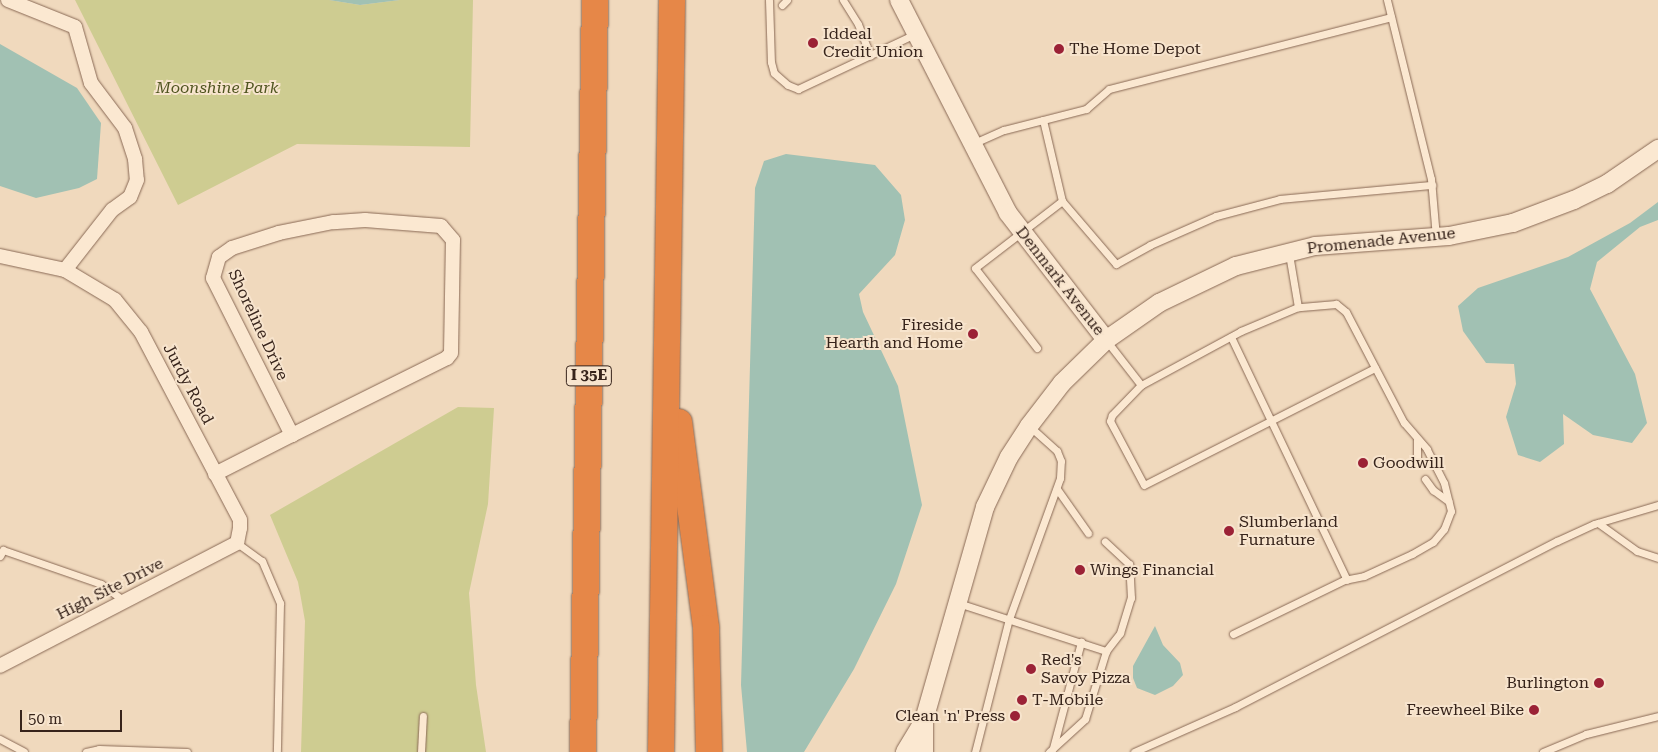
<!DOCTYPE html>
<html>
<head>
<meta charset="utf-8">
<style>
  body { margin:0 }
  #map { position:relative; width:1658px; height:752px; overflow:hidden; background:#f0d9bd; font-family:"Roboto Serif",serif }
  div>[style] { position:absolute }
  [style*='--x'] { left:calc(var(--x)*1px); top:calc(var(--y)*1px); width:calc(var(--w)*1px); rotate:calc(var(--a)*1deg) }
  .green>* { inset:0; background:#cecc91 }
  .water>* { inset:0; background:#a1c1b3 }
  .roads { filter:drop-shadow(0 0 1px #896955) drop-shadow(0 0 1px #896955) }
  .service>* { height:7px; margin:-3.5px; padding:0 3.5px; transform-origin:3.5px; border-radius:3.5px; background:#fbe8d1 }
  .minor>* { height:14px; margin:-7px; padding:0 7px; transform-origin:7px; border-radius:7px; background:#fbe8d1 }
  .tertiary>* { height:18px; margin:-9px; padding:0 9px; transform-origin:9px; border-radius:9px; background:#fbe8d1 }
  .motorway>* { height:26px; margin:-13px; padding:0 13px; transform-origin:13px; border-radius:13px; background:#e68748 }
  .dots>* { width:14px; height:14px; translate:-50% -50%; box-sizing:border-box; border:2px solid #f7e4cd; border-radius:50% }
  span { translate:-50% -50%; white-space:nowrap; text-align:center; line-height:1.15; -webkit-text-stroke:4px #f7e4cd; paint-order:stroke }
  .shield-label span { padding:1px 4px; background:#f7e4cd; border:1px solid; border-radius:4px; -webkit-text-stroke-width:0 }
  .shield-label { font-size:15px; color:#37241b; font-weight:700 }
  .poi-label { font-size:16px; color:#37241b }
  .left { translate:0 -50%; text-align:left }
  .right { translate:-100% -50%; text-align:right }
  .park-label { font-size:16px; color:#505520; font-style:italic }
  .street-label { font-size:16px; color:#37241b }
  .scale { position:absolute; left:20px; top:710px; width:102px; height:22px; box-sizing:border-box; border:2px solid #37241b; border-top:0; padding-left:6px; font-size:15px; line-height:18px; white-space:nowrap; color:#37241b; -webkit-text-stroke:4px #f7e4cd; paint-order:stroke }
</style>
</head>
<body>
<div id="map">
  <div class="green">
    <i style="clip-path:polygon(75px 0,329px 0,360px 5px,400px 0,473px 0,470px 147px,297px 144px,178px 205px)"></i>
    <i style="clip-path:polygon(458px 407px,494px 408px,488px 504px,469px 593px,476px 685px,486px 752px,301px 752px,305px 621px,298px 582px,270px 515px)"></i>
  </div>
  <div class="water">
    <i style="clip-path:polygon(329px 0,400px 0,360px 5px)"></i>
    <i style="clip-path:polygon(0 44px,77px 88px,101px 123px,97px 179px,79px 188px,36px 198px,0 186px)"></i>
    <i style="clip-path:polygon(786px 154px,875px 165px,901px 195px,905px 220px,895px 255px,859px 294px,863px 312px,898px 386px,922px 505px,896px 584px,854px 669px,804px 752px,747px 752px,741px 685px,755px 188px,764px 161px)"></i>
    <i style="clip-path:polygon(1658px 202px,1658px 220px,1640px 227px,1597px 262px,1590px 289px,1635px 374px,1647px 423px,1632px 443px,1593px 435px,1563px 414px,1564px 444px,1540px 462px,1518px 455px,1506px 417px,1516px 384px,1514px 364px,1486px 363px,1463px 331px,1458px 306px,1478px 288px,1568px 257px,1630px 223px)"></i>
    <i style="clip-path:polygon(1155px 626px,1163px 645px,1180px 663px,1183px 675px,1173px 686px,1155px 695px,1137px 688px,1133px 678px,1133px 666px)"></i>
  </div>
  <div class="roads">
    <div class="service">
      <i style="--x:769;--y:0;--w:62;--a:88.2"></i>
      <i style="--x:771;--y:62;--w:11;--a:75"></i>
      <i style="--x:774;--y:73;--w:18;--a:41"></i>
      <i style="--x:788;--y:85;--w:11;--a:22"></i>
      <i style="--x:798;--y:89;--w:129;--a:-25.2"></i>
      <i style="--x:843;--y:0;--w:28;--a:58"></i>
      <i style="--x:858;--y:24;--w:34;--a:69"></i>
      <i style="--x:1387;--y:0;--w:184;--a:76.2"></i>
      <i style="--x:1431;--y:179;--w:58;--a:85.1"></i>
      <i style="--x:782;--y:5;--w:7;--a:-45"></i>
      <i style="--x:1043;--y:120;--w:83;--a:76.8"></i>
      <i style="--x:1062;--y:201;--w:83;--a:49.4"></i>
      <i style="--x:1116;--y:264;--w:39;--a:-29"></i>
      <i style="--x:1150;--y:245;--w:72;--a:-23.7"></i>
      <i style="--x:1216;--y:216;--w:66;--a:-14.9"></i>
      <i style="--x:1280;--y:199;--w:153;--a:-5.3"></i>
      <i style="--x:972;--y:144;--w:35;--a:-24"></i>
      <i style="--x:1004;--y:130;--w:85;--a:-14.4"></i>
      <i style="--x:1086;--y:109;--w:30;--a:-41"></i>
      <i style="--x:1109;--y:89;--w:291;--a:-14.3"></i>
      <i style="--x:1289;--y:254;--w:54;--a:80.4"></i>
      <i style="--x:1231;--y:337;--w:269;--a:64.5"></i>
      <i style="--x:1106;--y:340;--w:57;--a:52.1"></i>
      <i style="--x:1037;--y:348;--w:101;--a:-127.8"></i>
      <i style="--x:975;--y:268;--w:110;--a:-37.6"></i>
      <i style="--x:1417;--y:439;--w:22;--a:90"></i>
      <i style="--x:1425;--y:479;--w:14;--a:54"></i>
      <i style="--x:1433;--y:490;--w:19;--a:36"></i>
      <i style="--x:1057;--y:489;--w:54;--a:54.8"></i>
      <i style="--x:1598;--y:523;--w:48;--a:35.7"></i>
      <i style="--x:1637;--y:551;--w:22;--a:18"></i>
      <i style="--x:237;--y:543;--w:31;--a:36"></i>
      <i style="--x:262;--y:561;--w:46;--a:66.8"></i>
      <i style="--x:280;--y:603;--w:149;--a:91.2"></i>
      <i style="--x:0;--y:556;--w:7;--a:-63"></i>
      <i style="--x:3;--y:550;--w:104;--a:19.1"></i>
      <i style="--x:101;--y:584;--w:29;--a:36"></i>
      <i style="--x:958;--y:603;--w:156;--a:18"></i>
      <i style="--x:1233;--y:634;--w:123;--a:-25.9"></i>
      <i style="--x:1344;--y:580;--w:20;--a:-11"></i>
      <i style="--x:1364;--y:576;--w:53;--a:-24.6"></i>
      <i style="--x:1412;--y:554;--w:24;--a:-30"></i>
      <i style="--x:1433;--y:542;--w:17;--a:-50"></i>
      <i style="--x:1444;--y:529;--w:19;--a:-69"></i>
      <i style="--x:1451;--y:511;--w:29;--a:-104"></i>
      <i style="--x:1444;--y:483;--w:38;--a:-117"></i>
      <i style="--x:1427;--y:449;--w:35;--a:-131"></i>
      <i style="--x:1404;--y:423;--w:125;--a:-117.6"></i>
      <i style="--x:1346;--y:312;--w:13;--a:-141"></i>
      <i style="--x:1336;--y:304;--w:38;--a:175"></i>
      <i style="--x:1298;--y:307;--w:62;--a:157.2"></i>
      <i style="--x:1241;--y:331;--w:114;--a:151.6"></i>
      <i style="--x:1141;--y:385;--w:42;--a:134"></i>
      <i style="--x:1112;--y:415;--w:6;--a:108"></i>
      <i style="--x:1110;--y:421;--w:72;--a:62"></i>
      <i style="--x:1144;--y:485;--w:259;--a:-26.9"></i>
      <i style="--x:0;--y:739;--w:27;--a:28"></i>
      <i style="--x:1053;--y:748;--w:110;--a:-75.2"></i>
      <i style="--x:86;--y:752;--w:13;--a:-13"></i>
      <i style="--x:99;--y:749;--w:88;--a:2"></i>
      <i style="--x:421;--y:752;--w:36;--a:-87"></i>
      <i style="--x:975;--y:752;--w:137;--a:-75.7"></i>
      <i style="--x:1009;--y:619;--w:150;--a:-70.1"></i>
      <i style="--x:1060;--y:478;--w:17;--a:-87"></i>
      <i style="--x:1061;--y:461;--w:11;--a:-112"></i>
      <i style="--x:1057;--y:451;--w:38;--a:-138"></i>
      <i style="--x:1049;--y:752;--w:49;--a:-42.5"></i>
      <i style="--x:1085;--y:719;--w:71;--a:-72.8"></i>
      <i style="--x:1106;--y:651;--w:23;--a:-52"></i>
      <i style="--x:1120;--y:633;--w:37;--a:-73"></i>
      <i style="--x:1131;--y:598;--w:34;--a:-93"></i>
      <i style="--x:1129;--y:564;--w:33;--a:-137"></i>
      <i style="--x:1134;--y:752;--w:111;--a:-24"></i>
      <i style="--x:1235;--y:707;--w:362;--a:-27.3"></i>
      <i style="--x:1557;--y:541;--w:41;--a:-24.7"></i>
      <i style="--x:1594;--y:524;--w:67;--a:-16.5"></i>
      <i style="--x:1543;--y:752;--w:47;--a:-22.7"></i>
      <i style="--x:1586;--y:734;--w:74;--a:-14"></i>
    </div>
    <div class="minor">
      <i style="--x:8;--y:0;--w:72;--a:21.9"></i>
      <i style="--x:75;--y:27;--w:58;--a:74.1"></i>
      <i style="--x:91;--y:83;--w:56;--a:52.9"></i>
      <i style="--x:125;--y:128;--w:33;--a:72"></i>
      <i style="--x:135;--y:159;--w:21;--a:85"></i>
      <i style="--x:137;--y:180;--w:18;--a:112"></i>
      <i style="--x:130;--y:197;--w:22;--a:144"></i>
      <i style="--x:112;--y:210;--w:76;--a:128.1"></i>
      <i style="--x:0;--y:256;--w:66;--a:12.2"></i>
      <i style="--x:65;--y:270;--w:58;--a:31"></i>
      <i style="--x:115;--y:300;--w:41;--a:50.9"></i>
      <i style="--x:141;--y:332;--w:212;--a:62.2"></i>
      <i style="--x:240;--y:520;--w:8;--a:90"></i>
      <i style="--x:240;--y:528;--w:15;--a:101"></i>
      <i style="--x:237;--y:543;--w:267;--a:152.6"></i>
      <i style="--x:215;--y:474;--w:86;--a:-26.9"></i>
      <i style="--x:292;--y:435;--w:173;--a:-26.4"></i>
      <i style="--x:447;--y:358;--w:6;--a:-51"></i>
      <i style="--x:451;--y:353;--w:113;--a:-89"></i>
      <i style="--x:453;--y:240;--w:18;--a:-131"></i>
      <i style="--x:441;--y:226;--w:76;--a:-175.5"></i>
      <i style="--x:365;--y:220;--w:32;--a:176"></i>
      <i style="--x:333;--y:222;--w:55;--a:168.5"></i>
      <i style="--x:279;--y:233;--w:49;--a:162.3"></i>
      <i style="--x:232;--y:248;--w:16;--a:145"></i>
      <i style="--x:219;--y:257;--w:22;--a:106"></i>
      <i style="--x:213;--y:278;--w:176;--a:63.3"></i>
    </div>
    <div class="tertiary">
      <i style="--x:899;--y:0;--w:239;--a:62.9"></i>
      <i style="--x:1008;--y:213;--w:160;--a:52.3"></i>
      <i style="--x:905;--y:752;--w:37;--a:-59"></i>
      <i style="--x:924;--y:752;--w:32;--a:-90"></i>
      <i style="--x:924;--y:720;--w:222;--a:-74"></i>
      <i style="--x:985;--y:507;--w:55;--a:-64.4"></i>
      <i style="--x:1009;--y:457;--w:37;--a:-57"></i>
      <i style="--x:1029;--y:426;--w:54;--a:-52.5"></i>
      <i style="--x:1062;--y:383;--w:62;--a:-44.3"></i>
      <i style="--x:1106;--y:340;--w:65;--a:-34.9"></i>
      <i style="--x:1159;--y:303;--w:85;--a:-25.7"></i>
      <i style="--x:1236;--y:266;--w:81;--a:-14.2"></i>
      <i style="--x:1315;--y:246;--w:134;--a:-4.3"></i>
      <i style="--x:1449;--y:236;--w:65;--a:-11.5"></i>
      <i style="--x:1513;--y:223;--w:65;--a:-20.7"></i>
      <i style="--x:1574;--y:200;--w:37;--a:-26"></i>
      <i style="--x:1607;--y:184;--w:62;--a:-34.5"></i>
    </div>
    <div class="motorway">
      <i style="--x:679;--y:422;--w:208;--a:82.5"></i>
      <i style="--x:706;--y:628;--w:124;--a:88.6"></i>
      <i style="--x:583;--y:752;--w:752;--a:-89.09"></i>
      <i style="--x:661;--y:752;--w:752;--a:-89.16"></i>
    </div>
  </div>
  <div class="dots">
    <i style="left:813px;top:43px;background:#9b2236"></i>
    <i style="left:1059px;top:49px;background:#9b2236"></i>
    <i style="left:973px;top:334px;background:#9b2236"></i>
    <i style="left:1363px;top:463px;background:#9b2236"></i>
    <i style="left:1229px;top:531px;background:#9b2236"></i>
    <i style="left:1080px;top:570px;background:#9b2236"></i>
    <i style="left:1031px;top:669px;background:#9b2236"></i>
    <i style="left:1599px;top:683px;background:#9b2236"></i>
    <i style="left:1022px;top:700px;background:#9b2236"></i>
    <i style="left:1534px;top:710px;background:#9b2236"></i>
    <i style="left:1015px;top:716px;background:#9b2236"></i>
  </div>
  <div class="shield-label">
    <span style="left:589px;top:376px">I 35E</span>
  </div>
  <div class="poi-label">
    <span class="left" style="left:823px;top:43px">Iddeal<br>Credit Union</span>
    <span class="left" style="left:1069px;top:49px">The Home Depot</span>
    <span class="right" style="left:963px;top:334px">Fireside<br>Hearth and Home</span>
    <span class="left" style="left:1373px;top:463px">Goodwill</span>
    <span class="left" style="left:1239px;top:531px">Slumberland<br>Furnature</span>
    <span class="left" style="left:1090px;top:570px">Wings Financial</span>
    <span class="left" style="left:1041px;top:669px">Red's<br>Savoy Pizza</span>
    <span class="right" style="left:1589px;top:683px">Burlington</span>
    <span class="left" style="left:1032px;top:700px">T-Mobile</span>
    <span class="right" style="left:1524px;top:710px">Freewheel Bike</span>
    <span class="right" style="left:1005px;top:716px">Clean 'n' Press</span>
  </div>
  <div class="park-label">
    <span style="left:217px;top:88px">Moonshine Park</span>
  </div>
  <div class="street-label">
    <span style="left:1381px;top:241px;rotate:-6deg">Promenade Avenue</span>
    <span style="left:1060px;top:281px;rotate:52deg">Denmark Avenue</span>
    <span style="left:258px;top:325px;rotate:65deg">Shoreline Drive</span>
    <span style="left:188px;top:384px;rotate:62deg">Jurdy Road</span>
    <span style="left:110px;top:589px;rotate:-27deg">High Site Drive</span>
  </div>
  <div class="scale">50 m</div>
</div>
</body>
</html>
